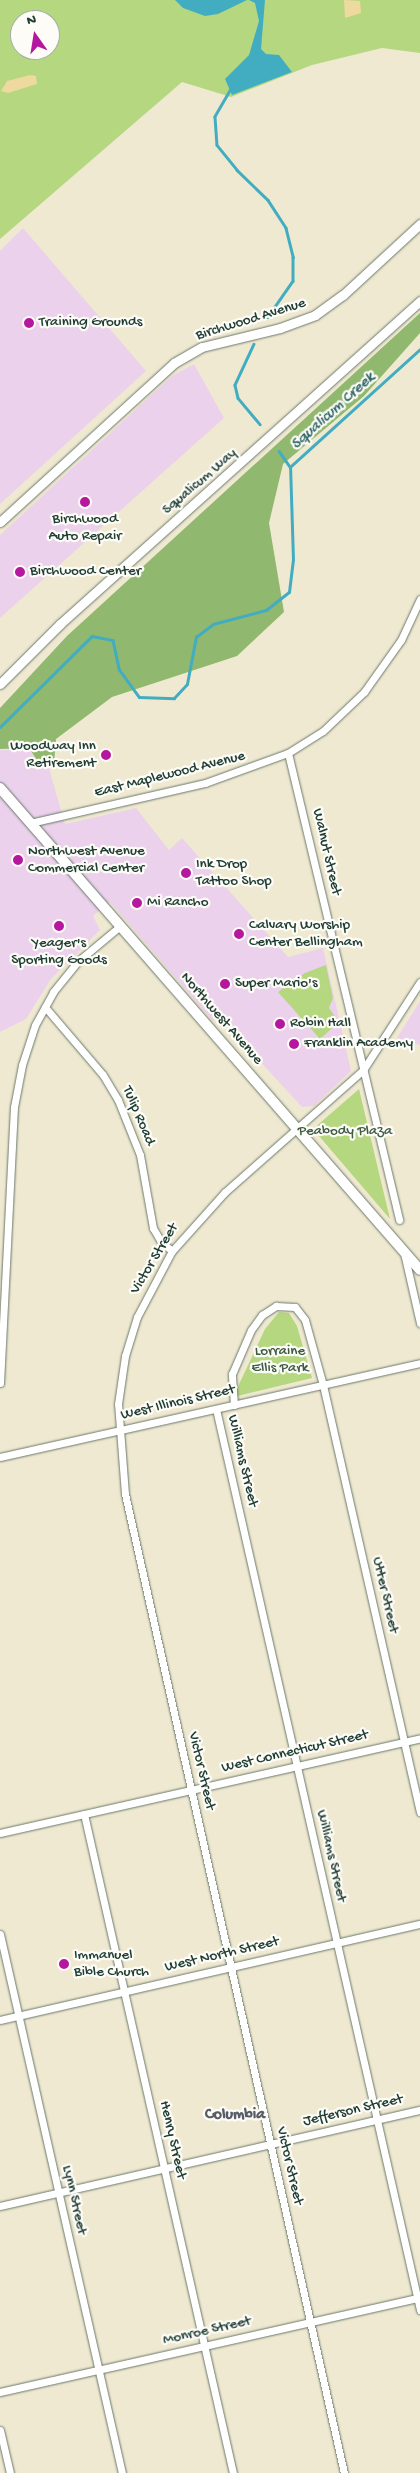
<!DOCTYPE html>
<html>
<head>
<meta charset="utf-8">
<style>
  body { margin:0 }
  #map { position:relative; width:420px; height:2473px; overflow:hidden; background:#f0e9d1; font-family:"Gochi Hand",sans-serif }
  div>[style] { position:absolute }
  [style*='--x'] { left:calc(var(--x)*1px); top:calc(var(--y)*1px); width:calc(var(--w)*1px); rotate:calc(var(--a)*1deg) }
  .built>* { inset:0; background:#ebd1eb }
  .green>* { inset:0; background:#b5d77f }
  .forest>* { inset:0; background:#90b86e }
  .sand>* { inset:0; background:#eeda9e }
  .water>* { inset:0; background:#42adc1 }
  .stream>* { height:2.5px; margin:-1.25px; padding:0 1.25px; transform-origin:1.25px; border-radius:1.25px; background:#42adc1 }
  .roads { filter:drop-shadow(0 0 1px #68796b) drop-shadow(0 0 1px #68796b) }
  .minor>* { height:7px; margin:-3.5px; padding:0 3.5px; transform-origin:3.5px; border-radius:3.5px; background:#fff }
  .tertiary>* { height:9px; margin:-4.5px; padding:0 4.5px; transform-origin:4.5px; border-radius:4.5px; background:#fff }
  .secondary>* { height:10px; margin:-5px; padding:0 5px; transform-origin:5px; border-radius:5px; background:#fff }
  .dots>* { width:14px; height:14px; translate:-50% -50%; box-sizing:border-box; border:2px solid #fdfcf7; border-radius:50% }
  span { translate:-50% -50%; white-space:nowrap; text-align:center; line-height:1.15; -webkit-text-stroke:4.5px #fdfcf7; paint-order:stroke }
  .street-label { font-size:15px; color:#1f3d34 }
  .poi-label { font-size:15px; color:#1f3d34 }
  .left { translate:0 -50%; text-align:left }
  .right { translate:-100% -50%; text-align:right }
  .park-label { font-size:15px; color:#3d5c43 }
  .water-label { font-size:16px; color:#2b6465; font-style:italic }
  .neighbourhood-label { font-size:16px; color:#595d67; font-weight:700 }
  .north { position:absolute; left:10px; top:10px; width:50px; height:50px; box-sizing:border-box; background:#fdfcf7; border:1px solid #a4b0a9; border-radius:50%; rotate:347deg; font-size:14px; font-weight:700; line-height:20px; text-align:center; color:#1f3d34 }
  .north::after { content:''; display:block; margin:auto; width:18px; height:22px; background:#b5179e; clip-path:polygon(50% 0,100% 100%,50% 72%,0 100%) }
</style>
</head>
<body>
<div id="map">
  <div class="built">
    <i style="clip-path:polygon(23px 228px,146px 371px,0 504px,0 251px)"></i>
    <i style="clip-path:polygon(194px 364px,224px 418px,0 618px,0 535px,172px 376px)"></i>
    <i style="clip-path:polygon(29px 749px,40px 766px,48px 765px,65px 824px,136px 808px,169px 850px,182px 838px,288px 957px,323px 948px,351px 1071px,314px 1106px,302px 1107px,219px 1017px,213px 1021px,110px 902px,93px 916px,100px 930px,51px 979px,26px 1019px,0 1032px,0 750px)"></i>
    <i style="clip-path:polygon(420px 1001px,420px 1045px,397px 1038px)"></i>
  </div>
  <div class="green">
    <i style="clip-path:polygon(evenodd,0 0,420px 0,420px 53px,382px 48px,312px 65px,231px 97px,182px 82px,0 239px,0 0,20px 20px,50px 20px,50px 50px,20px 50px,20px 20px)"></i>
    <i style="clip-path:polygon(326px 965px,333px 998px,329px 1008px,339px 1022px,320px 1039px,278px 992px,305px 973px)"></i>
    <i style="clip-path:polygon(359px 1089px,390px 1219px,313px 1129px)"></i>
    <i style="clip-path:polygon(279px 1312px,289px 1313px,297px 1326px,312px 1378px,233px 1397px,265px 1329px)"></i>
  </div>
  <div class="forest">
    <i style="clip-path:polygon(420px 313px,420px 333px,364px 396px,283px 464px,269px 523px,284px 612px,237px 656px,112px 697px,56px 739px,54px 764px,40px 765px,29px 748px,0 749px,0 708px,67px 636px)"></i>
  </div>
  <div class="sand">
    <i style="clip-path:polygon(344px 0,360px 1px,361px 13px,345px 18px)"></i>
    <i style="clip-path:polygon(30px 75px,36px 76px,37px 84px,8px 93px,1px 91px,7px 81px)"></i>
  </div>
  <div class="water">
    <i style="clip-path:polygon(175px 0,247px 0,218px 14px,205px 16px,183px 8px)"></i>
    <i style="clip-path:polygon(249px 0,265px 0,261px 49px,266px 54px,279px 55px,292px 72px,232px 95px,225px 79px,249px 55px,259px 21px,255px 3px)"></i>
  </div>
  <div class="stream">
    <i style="--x:232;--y:87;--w:34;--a:120"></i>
    <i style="--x:215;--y:117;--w:28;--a:86"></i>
    <i style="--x:217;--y:145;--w:32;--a:51"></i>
    <i style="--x:237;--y:170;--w:43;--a:44.1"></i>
    <i style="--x:268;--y:200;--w:33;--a:57"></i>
    <i style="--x:286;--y:228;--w:30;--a:76"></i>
    <i style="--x:293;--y:257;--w:24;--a:90"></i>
    <i style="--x:293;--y:281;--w:44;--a:124.8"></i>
    <i style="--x:254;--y:344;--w:45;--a:114.9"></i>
    <i style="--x:235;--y:385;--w:13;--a:77"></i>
    <i style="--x:238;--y:398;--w:34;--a:50"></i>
    <i style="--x:279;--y:451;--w:19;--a:55"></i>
    <i style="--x:0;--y:727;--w:129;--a:-44.7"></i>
    <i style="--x:92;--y:636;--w:21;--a:11"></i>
    <i style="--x:113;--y:640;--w:30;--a:78"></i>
    <i style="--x:119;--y:669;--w:34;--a:54"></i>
    <i style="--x:139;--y:697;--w:35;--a:2"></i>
    <i style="--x:174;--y:698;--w:19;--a:-47"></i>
    <i style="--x:187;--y:684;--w:48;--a:-79.2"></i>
    <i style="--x:196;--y:637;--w:21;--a:-37"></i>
    <i style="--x:213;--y:624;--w:55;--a:-14.8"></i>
    <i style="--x:266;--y:610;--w:29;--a:-38"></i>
    <i style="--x:289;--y:592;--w:32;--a:-83"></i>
    <i style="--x:293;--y:560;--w:93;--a:-91.8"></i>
    <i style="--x:290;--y:467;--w:176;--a:-42.2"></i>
  </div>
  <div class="roads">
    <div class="minor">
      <i style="--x:288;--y:753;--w:480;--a:76.6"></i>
      <i style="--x:30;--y:823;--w:180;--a:-12.9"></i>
      <i style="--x:205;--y:783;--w:88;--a:-19.9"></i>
      <i style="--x:288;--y:753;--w:41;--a:-32.2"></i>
      <i style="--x:323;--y:731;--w:57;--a:-43.6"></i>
      <i style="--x:364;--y:692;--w:64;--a:-54.6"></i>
      <i style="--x:401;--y:640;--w:45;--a:-65.1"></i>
      <i style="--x:45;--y:1007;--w:89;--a:49.5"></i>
      <i style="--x:103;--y:1075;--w:29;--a:59"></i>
      <i style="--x:118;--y:1100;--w:59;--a:68.2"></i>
      <i style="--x:140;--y:1155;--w:74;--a:79.9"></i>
      <i style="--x:153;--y:1228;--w:16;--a:60"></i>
      <i style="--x:161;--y:1242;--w:14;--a:39"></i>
      <i style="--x:404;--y:1253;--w:72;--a:77.1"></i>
      <i style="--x:0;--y:1383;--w:276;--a:-87.1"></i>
      <i style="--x:14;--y:1107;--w:43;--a:-79.2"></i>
      <i style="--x:22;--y:1065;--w:42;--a:-72"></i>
      <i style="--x:35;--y:1025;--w:38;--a:-61"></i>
      <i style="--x:53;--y:992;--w:38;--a:-51"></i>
      <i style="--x:77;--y:962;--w:56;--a:-39.9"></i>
      <i style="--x:234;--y:1405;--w:31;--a:-94"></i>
      <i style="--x:232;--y:1374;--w:48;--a:-66.6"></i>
      <i style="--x:251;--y:1330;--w:19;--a:-54"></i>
      <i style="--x:262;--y:1315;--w:17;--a:-33"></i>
      <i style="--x:276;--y:1306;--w:19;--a:3"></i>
      <i style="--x:295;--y:1307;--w:16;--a:52"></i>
      <i style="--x:305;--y:1320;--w:67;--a:74.5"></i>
      <i style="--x:323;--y:1385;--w:438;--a:77.2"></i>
      <i style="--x:216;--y:1409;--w:924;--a:77.24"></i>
      <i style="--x:0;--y:1457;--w:430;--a:-12.6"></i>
      <i style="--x:84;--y:1814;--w:676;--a:77.26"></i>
      <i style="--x:0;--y:1833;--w:431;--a:-12.7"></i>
      <i style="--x:0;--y:1934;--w:553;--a:77.25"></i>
      <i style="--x:0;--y:2020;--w:431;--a:-12.9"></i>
      <i style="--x:0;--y:2206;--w:431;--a:-12.9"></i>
      <i style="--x:0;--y:2392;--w:431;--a:-12.7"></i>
      <i style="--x:0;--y:2430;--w:44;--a:76.9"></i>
      <i style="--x:344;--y:2473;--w:1003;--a:-102.61"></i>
      <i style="--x:125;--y:1494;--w:90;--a:-94.4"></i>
      <i style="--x:118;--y:1404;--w:49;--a:-81.7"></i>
      <i style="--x:125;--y:1356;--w:41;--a:-72.9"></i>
      <i style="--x:137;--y:1317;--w:75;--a:-62.1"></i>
      <i style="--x:172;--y:1251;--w:79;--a:-48.1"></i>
      <i style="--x:225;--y:1192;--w:184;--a:-41.5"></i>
      <i style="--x:363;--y:1070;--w:105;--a:-57.1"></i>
    </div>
    <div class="tertiary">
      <i style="--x:0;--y:522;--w:236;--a:-42.4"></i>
      <i style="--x:174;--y:363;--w:32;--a:-30"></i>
      <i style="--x:202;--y:347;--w:80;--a:-13.7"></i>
      <i style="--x:280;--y:328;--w:37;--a:-20"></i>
      <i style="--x:315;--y:315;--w:34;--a:-36"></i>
      <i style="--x:343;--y:295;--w:105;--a:-42.7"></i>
      <i style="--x:0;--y:684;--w:85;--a:-45"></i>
      <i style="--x:60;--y:624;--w:484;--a:-41.9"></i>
    </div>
    <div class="secondary">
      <i style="--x:0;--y:788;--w:639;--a:48.93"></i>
    </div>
  </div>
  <div class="dots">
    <i style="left:29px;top:323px;background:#b5179e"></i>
    <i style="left:85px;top:502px;background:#b5179e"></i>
    <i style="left:20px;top:572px;background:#b5179e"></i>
    <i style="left:106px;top:755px;background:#b5179e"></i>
    <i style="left:18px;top:860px;background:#b5179e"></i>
    <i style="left:186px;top:873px;background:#b5179e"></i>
    <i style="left:137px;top:903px;background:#b5179e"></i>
    <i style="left:59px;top:926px;background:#b5179e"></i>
    <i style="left:239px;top:934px;background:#b5179e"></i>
    <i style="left:225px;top:984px;background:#b5179e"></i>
    <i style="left:280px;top:1024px;background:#b5179e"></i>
    <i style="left:294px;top:1044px;background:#b5179e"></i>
    <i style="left:64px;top:1964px;background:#b5179e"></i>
  </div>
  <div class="street-label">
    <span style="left:251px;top:320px;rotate:-17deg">Birchwood Avenue</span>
    <span style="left:200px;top:482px;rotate:-41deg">Squalicum Way</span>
    <span style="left:170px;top:775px;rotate:-14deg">East Maplewood Avenue</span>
    <span style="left:326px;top:852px;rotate:77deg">Walnut Street</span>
    <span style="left:221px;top:1019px;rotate:49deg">Northwest Avenue</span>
    <span style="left:138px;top:1116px;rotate:67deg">Tulip Road</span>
    <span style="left:155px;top:1259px;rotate:-59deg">Victor Street</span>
    <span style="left:178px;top:1403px;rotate:-13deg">West Illinois Street</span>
    <span style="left:242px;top:1461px;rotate:77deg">Williams Street</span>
    <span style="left:385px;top:1595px;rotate:77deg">Utter Street</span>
    <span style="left:295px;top:1752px;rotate:-13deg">West Connecticut Street</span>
    <span style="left:201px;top:1771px;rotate:77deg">Victor Street</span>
    <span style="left:331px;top:1856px;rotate:77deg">Williams Street</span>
    <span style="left:222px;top:1955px;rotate:-13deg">West North Street</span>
    <span style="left:353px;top:2111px;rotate:-13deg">Jefferson Street</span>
    <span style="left:172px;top:2140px;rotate:77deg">Henry Street</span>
    <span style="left:289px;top:2166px;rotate:77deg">Victor Street</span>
    <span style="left:74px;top:2200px;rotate:77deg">Lynn Street</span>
    <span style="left:207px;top:2331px;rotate:-13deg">Monroe Street</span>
  </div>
  <div class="poi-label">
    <span class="left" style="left:39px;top:323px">Training Grounds</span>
    <span style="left:85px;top:528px">Birchwood<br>Auto Repair</span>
    <span class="left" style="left:30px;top:572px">Birchwood Center</span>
    <span class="right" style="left:96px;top:755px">Woodway Inn<br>Retirement</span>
    <span class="left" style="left:28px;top:860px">Northwest Avenue<br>Commercial Center</span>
    <span class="left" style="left:196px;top:873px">Ink Drop<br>Tattoo Shop</span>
    <span class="left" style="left:147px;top:903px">Mi Rancho</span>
    <span class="left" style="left:249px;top:934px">Calvary Worship<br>Center Bellingham</span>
    <span style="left:59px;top:952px">Yeager's<br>Sporting Goods</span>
    <span class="left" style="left:235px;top:984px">Super Mario's</span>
    <span class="left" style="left:290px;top:1024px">Robin Hall</span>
    <span class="left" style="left:304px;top:1044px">Franklin Academy</span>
    <span class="left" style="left:74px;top:1964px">Immanuel<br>Bible Church</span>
  </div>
  <div class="park-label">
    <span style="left:345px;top:1132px">Peabody Plaza</span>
    <span style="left:280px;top:1360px">Lorraine<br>Ellis Park</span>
  </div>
  <div class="water-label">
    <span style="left:334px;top:412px;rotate:-42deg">Squalicum Creek</span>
  </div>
  <div class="neighbourhood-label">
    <span style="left:235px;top:2116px">Columbia</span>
  </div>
  <div class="north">N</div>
</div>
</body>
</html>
